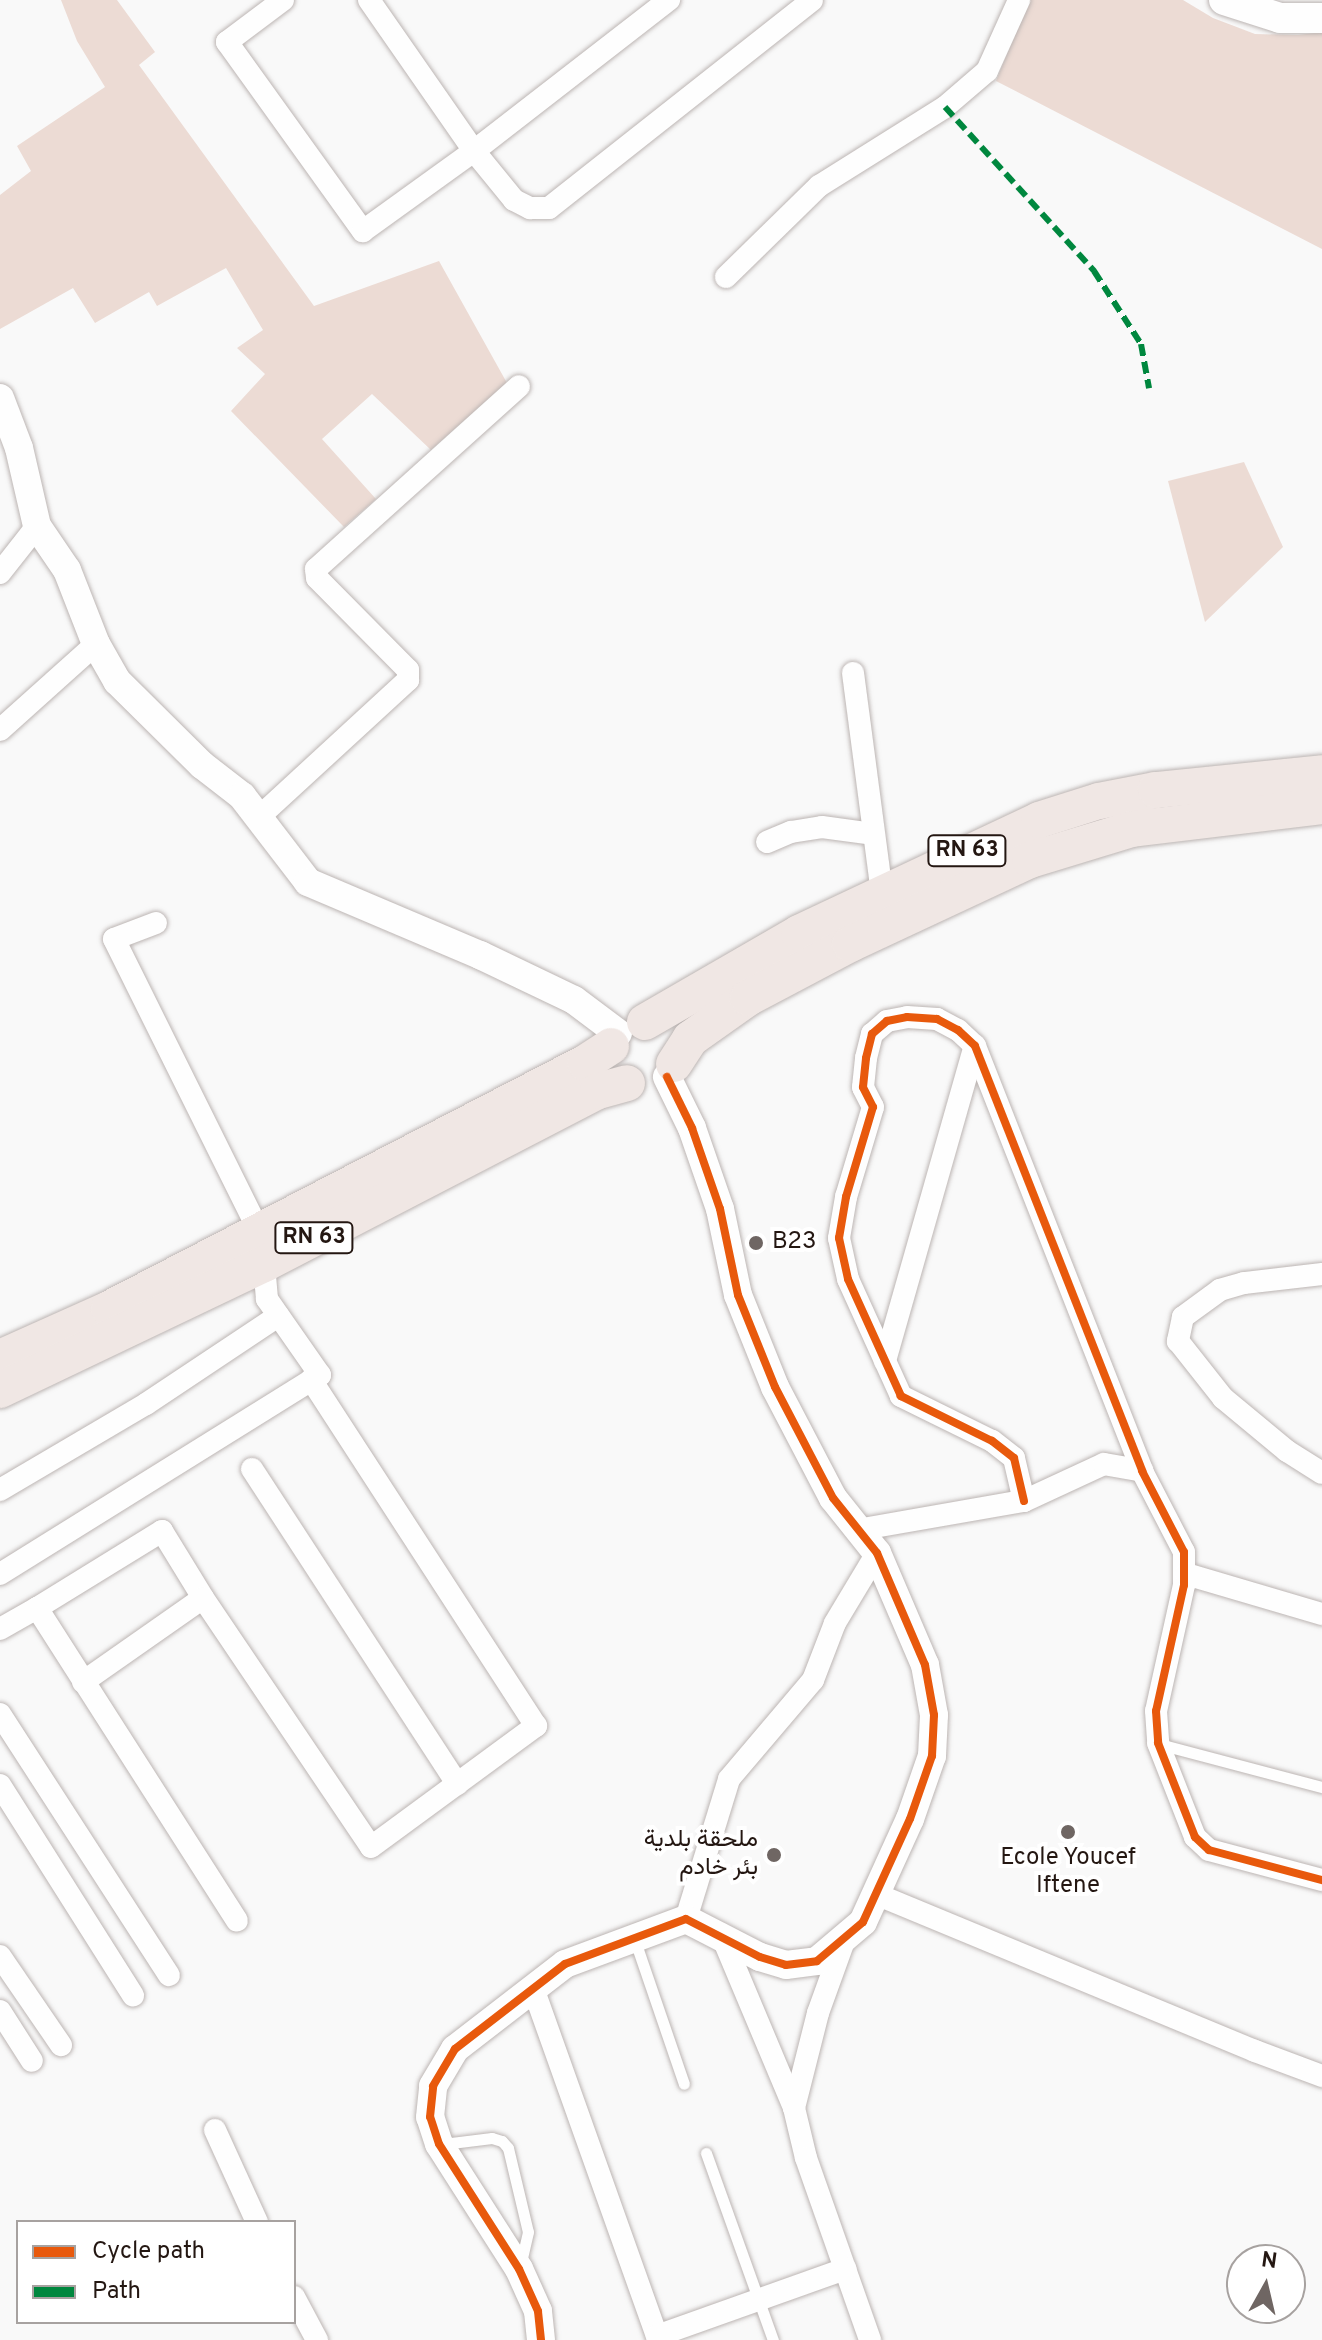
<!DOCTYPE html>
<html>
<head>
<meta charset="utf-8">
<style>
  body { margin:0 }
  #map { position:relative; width:1322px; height:2340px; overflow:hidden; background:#f9f9f9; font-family:Overpass,Vazirmatn,sans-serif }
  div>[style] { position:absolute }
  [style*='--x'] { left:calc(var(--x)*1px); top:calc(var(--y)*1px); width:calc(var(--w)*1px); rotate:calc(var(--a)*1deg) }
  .green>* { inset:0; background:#ecdbd4 }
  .roads { filter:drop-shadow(0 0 2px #bcb5b3) drop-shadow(0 0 2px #bcb5b3) }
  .service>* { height:11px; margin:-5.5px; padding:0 5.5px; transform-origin:5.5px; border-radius:5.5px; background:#fefefe }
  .minor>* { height:22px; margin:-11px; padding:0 11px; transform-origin:11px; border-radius:11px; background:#fefefe }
  .tertiary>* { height:28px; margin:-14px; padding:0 14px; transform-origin:14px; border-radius:14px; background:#fefefe }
  .secondary>* { height:30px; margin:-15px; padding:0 15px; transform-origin:15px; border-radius:15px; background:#fefefe }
  .trunk>* { height:36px; margin:-18px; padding:0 18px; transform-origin:18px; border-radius:18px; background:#f0e7e4 }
  .quiet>* { height:6px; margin-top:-3px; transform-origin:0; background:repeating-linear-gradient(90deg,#00873e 0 12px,transparent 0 18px) }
  .cycleway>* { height:8px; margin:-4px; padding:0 4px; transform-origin:4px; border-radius:4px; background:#e8590c }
  .dots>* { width:22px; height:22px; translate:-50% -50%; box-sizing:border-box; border:4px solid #fff; border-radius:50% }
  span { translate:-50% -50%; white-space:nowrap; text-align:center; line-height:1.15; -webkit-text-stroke:8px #fff; paint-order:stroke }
  .shield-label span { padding:2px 6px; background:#fff; border:2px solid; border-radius:6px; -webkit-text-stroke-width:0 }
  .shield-label { font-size:22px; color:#241712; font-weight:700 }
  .poi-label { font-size:24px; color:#241712 }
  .left { translate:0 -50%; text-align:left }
  .right { translate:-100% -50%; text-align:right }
  .legend { position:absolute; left:16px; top:2220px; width:280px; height:104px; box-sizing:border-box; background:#fff; border:2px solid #a7a2a0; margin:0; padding:10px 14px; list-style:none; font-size:24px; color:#241712 }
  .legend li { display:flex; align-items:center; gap:16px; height:40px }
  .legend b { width:40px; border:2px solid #a7a2a0 }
  .north { position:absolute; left:1226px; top:2244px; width:80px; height:80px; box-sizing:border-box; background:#fff; border:2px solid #a7a2a0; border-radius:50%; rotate:8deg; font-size:22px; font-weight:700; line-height:32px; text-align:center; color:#241712 }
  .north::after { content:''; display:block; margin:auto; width:28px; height:36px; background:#6f6663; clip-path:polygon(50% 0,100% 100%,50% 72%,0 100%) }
</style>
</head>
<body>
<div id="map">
  <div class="green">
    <i style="clip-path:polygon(61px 0,117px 0,155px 52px,139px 65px,314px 306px,439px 261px,507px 383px,431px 450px,372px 394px,322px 439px,376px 499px,344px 527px,231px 411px,265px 374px,237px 348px,263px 330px,226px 268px,157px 306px,149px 292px,95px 323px,73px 288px,0 329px,0 195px,31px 171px,17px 146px,105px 87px,77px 41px)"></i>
    <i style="clip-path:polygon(1029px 0,1183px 0,1213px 18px,1255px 34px,1298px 35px,1322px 32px,1322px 249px,996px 81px)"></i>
    <i style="clip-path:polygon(1244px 462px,1283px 547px,1205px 622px,1168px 481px)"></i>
  </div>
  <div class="roads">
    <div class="service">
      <i style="--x:1159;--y:1744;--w:169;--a:14.8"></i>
      <i style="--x:634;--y:1938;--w:154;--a:71.1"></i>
      <i style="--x:443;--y:2144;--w:49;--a:-7"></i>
      <i style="--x:492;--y:2138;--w:10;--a:17"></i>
      <i style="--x:502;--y:2141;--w:9;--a:49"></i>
      <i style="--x:508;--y:2148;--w:86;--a:76.6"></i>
      <i style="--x:528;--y:2232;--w:35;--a:103"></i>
      <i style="--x:706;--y:2153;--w:199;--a:70.3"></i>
    </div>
    <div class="minor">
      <i style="--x:283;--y:0;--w:70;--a:143.1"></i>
      <i style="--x:227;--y:42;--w:233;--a:54.3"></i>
      <i style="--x:363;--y:231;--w:137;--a:-35.8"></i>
      <i style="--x:474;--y:151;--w:247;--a:-37.8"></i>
      <i style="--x:369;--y:0;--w:184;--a:55.2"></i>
      <i style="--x:474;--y:151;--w:63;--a:50.8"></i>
      <i style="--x:514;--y:200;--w:18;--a:27"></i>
      <i style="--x:530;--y:208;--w:19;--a:0"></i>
      <i style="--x:549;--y:208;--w:335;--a:-38.3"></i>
      <i style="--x:726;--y:277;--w:130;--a:-44.4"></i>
      <i style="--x:819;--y:186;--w:149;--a:-32.1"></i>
      <i style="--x:945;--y:107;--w:55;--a:-40.6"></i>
      <i style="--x:987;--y:71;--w:78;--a:-65.7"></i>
      <i style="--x:0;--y:573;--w:60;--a:-51.8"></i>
      <i style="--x:853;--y:673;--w:222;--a:82.5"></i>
      <i style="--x:0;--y:730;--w:129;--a:-41.9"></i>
      <i style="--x:258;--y:818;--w:204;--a:-42.6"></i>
      <i style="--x:408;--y:680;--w:10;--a:-90"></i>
      <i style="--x:408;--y:670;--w:129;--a:-134.7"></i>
      <i style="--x:317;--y:578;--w:9;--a:-96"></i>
      <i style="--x:316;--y:569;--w:273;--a:-42"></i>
      <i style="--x:767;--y:842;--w:26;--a:-23"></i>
      <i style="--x:791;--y:832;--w:31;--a:-9"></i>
      <i style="--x:822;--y:827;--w:51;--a:7.8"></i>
      <i style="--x:156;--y:923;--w:45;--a:159.1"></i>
      <i style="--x:114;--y:939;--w:326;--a:63.6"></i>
      <i style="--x:1322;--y:1274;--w:79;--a:173.4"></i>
      <i style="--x:1244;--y:1283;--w:25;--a:164"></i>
      <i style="--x:1220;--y:1290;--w:46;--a:143.9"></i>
      <i style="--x:1183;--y:1317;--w:25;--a:102"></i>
      <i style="--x:1178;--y:1341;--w:73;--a:51.7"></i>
      <i style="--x:1223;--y:1398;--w:83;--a:39.6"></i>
      <i style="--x:1287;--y:1451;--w:41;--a:32.2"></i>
      <i style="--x:885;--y:1361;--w:328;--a:-74.1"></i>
      <i style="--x:252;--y:1469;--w:376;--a:56.9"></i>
      <i style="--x:0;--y:1490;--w:169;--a:-30.5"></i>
      <i style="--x:146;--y:1404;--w:159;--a:-33.7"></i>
      <i style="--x:1024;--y:1501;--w:44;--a:-103.1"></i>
      <i style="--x:1014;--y:1458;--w:28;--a:-142"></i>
      <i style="--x:992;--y:1441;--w:102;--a:-153.7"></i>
      <i style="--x:901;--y:1396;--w:128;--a:-114.4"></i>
      <i style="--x:848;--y:1279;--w:42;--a:-102.4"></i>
      <i style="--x:839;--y:1238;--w:42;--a:-80.3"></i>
      <i style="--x:846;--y:1197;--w:94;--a:-73.3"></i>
      <i style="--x:873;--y:1107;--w:22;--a:-117"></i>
      <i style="--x:863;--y:1087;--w:29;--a:-84"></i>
      <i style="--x:866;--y:1058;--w:25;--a:-76"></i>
      <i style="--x:872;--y:1034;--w:20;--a:-41"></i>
      <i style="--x:887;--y:1021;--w:20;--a:-11"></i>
      <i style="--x:907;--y:1017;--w:30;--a:4"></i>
      <i style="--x:937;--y:1019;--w:24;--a:28"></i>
      <i style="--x:958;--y:1030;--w:23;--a:43"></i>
      <i style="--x:975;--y:1046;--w:457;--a:68.5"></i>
      <i style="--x:1142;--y:1471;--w:91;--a:62.6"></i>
      <i style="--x:1184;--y:1552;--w:33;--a:90"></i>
      <i style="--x:1184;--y:1585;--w:129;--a:102.5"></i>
      <i style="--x:1156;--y:1711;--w:32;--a:86"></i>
      <i style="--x:1158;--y:1743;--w:101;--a:68.5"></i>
      <i style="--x:1195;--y:1837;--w:19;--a:43"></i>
      <i style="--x:1209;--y:1850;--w:117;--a:14.9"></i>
      <i style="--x:857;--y:1530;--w:169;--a:-9.9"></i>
      <i style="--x:1024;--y:1501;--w:88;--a:-24.8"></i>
      <i style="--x:1104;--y:1464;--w:39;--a:10"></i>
      <i style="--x:0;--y:1574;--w:377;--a:-31.9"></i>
      <i style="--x:320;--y:1375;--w:93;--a:-124.9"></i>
      <i style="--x:267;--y:1299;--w:35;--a:-95"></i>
      <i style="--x:1186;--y:1574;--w:142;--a:16.4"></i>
      <i style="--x:37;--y:1608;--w:147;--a:-31.6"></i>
      <i style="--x:162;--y:1531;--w:79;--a:58.5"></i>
      <i style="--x:203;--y:1598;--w:300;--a:56"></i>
      <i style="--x:371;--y:1847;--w:205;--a:-36.3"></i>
      <i style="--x:536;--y:1726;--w:413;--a:-123"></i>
      <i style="--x:0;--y:1629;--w:43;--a:-29.6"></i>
      <i style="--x:37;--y:1608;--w:371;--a:57.4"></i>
      <i style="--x:83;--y:1682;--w:146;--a:-35"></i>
      <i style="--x:0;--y:1714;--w:311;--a:57.1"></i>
      <i style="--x:0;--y:1785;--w:249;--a:57.7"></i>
      <i style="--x:876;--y:1894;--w:410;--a:22.5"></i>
      <i style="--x:1255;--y:2051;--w:72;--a:20.5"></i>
      <i style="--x:686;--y:1919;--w:146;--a:-72.9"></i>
      <i style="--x:729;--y:1779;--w:130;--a:-49.7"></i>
      <i style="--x:813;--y:1680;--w:61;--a:-68.9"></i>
      <i style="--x:835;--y:1623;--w:82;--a:-59"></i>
      <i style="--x:721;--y:1934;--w:189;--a:67.2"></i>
      <i style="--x:844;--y:1941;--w:77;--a:109.9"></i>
      <i style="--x:818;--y:2013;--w:98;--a:104.2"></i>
      <i style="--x:794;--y:2108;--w:51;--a:76.5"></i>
      <i style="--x:806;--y:2158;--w:193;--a:70.6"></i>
      <i style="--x:0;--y:1956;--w:108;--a:55.6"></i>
      <i style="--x:533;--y:1988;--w:374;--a:70.4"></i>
      <i style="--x:0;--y:2011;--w:59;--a:57.4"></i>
      <i style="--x:215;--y:2130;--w:101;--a:65.5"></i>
      <i style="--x:294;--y:2297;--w:49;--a:61.9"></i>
      <i style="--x:657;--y:2336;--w:200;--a:-19.6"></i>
    </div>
    <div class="tertiary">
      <i style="--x:0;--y:398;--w:53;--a:69.2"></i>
      <i style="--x:19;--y:448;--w:80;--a:77"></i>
      <i style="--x:37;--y:526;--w:53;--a:55.7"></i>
      <i style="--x:67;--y:570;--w:79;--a:68.6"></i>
      <i style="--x:96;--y:644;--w:43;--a:60.4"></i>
      <i style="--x:117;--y:681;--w:120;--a:44.7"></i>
      <i style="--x:202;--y:765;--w:51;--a:37.8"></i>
      <i style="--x:242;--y:796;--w:108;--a:52.5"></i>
      <i style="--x:308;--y:882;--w:187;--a:23"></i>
      <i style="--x:480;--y:955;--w:104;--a:25.6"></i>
      <i style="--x:574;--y:1000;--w:55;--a:36.9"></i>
      <i style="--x:541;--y:2340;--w:29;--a:-96"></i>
      <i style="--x:538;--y:2311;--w:46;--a:-114.3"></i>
      <i style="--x:519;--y:2269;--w:148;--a:-122.6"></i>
      <i style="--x:439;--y:2144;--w:28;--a:-108"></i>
      <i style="--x:430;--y:2117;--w:31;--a:-84"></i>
      <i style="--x:433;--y:2086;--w:43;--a:-59.3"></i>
      <i style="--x:455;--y:2049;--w:139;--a:-37.7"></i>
      <i style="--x:565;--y:1964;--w:129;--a:-20.4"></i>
      <i style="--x:686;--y:1919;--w:83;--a:27.2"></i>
      <i style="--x:760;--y:1957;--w:27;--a:17"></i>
      <i style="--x:786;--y:1965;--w:31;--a:-7"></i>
      <i style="--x:817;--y:1961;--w:60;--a:-40.3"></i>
      <i style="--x:863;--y:1922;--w:113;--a:-65.5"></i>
      <i style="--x:910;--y:1819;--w:67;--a:-70.8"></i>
      <i style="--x:932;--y:1756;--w:41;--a:-87.2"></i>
      <i style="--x:934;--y:1715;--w:51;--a:-100.2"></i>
      <i style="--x:925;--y:1665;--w:122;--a:-113.2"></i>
      <i style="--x:877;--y:1553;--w:70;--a:-128.7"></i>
      <i style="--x:833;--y:1498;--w:125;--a:-117.6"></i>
      <i style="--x:775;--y:1387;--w:99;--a:-111.9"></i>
      <i style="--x:738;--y:1295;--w:88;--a:-101.8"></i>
      <i style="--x:720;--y:1209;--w:86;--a:-109.1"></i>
      <i style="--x:692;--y:1128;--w:57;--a:-116.1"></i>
    </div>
    <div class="secondary">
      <i style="--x:1224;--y:0;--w:59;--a:17.8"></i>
      <i style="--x:1280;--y:18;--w:42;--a:0"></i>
    </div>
    <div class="trunk">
      <i style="--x:645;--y:1022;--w:178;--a:-30"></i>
      <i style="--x:799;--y:933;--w:265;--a:-25.2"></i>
      <i style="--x:1039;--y:820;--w:63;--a:-17.6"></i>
      <i style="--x:1099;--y:801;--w:58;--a:-10.9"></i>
      <i style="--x:1156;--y:790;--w:167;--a:-5.8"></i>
      <i style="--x:674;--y:1064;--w:30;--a:-57"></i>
      <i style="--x:690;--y:1039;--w:71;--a:-35.3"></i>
      <i style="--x:748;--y:998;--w:115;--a:-27.9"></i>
      <i style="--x:850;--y:944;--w:199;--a:-25"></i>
      <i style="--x:1030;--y:860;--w:107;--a:-16.9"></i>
      <i style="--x:1132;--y:829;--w:191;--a:-6.9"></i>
      <i style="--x:0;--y:1358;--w:120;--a:-24.2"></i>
      <i style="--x:109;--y:1309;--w:536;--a:-27.33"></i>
      <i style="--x:585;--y:1063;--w:31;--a:-33"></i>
      <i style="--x:0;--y:1390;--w:293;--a:-25.5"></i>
      <i style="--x:264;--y:1264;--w:376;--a:-27.4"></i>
      <i style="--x:598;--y:1091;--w:30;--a:-15"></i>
    </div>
  </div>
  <div class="quiet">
    <i style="--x:945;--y:107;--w:222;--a:47.7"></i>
    <i style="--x:1094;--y:271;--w:87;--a:57.2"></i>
    <i style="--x:1141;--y:344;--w:45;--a:79.7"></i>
  </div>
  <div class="cycleway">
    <i style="--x:1024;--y:1501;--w:44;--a:-103.1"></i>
    <i style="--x:1014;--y:1458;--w:28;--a:-142"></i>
    <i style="--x:992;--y:1441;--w:102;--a:-153.7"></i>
    <i style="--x:901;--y:1396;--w:128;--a:-114.4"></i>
    <i style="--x:848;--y:1279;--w:42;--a:-102.4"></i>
    <i style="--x:839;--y:1238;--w:42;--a:-80.3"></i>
    <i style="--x:846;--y:1197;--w:94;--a:-73.3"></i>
    <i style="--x:873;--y:1107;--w:22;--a:-117"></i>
    <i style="--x:863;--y:1087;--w:29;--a:-84"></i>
    <i style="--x:866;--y:1058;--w:25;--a:-76"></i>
    <i style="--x:872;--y:1034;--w:20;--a:-41"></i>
    <i style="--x:887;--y:1021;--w:20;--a:-11"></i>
    <i style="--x:907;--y:1017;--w:30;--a:4"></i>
    <i style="--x:937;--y:1019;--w:24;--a:28"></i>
    <i style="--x:958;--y:1030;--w:23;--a:43"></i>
    <i style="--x:975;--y:1046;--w:457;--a:68.5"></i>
    <i style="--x:1142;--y:1471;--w:91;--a:62.6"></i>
    <i style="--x:1184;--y:1552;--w:33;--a:90"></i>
    <i style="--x:1184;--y:1585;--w:129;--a:102.5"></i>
    <i style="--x:1156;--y:1711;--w:32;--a:86"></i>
    <i style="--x:1158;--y:1743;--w:101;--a:68.5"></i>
    <i style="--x:1195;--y:1837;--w:19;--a:43"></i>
    <i style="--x:1209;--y:1850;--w:117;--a:14.9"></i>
    <i style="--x:541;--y:2340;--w:29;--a:-96"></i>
    <i style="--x:538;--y:2311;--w:46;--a:-114.3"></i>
    <i style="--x:519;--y:2269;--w:148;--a:-122.6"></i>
    <i style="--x:439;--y:2144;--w:28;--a:-108"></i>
    <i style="--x:430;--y:2117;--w:31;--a:-84"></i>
    <i style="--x:433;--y:2086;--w:43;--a:-59.3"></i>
    <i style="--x:455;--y:2049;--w:139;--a:-37.7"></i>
    <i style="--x:565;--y:1964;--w:129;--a:-20.4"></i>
    <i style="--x:686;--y:1919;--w:83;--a:27.2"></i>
    <i style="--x:760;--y:1957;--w:27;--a:17"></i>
    <i style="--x:786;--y:1965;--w:31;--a:-7"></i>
    <i style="--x:817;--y:1961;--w:60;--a:-40.3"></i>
    <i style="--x:863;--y:1922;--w:113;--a:-65.5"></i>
    <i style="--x:910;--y:1819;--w:67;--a:-70.8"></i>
    <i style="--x:932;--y:1756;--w:41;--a:-87.2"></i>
    <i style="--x:934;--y:1715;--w:51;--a:-100.2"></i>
    <i style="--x:925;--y:1665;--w:122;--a:-113.2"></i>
    <i style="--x:877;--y:1553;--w:70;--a:-128.7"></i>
    <i style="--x:833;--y:1498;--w:125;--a:-117.6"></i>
    <i style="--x:775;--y:1387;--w:99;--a:-111.9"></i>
    <i style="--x:738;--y:1295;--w:88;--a:-101.8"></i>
    <i style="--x:720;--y:1209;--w:86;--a:-109.1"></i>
    <i style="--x:692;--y:1128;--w:57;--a:-116.1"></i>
  </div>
  <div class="dots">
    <i style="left:756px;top:1243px;background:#6f6663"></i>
    <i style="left:1068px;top:1832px;background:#6f6663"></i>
    <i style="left:774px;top:1855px;background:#6f6663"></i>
  </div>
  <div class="shield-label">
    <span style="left:967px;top:851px">RN 63</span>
    <span style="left:314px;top:1238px">RN 63</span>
  </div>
  <div class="poi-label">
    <span class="left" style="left:772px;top:1243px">B23</span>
    <span class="right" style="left:758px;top:1855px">ملحقة بلدية<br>بئر خادم</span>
    <span style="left:1068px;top:1873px">Ecole Youcef<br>Iftene</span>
  </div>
  <ul class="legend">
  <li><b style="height:10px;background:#e8590c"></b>Cycle path</li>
  <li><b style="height:10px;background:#00873e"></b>Path</li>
  </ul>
  <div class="north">N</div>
</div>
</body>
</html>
